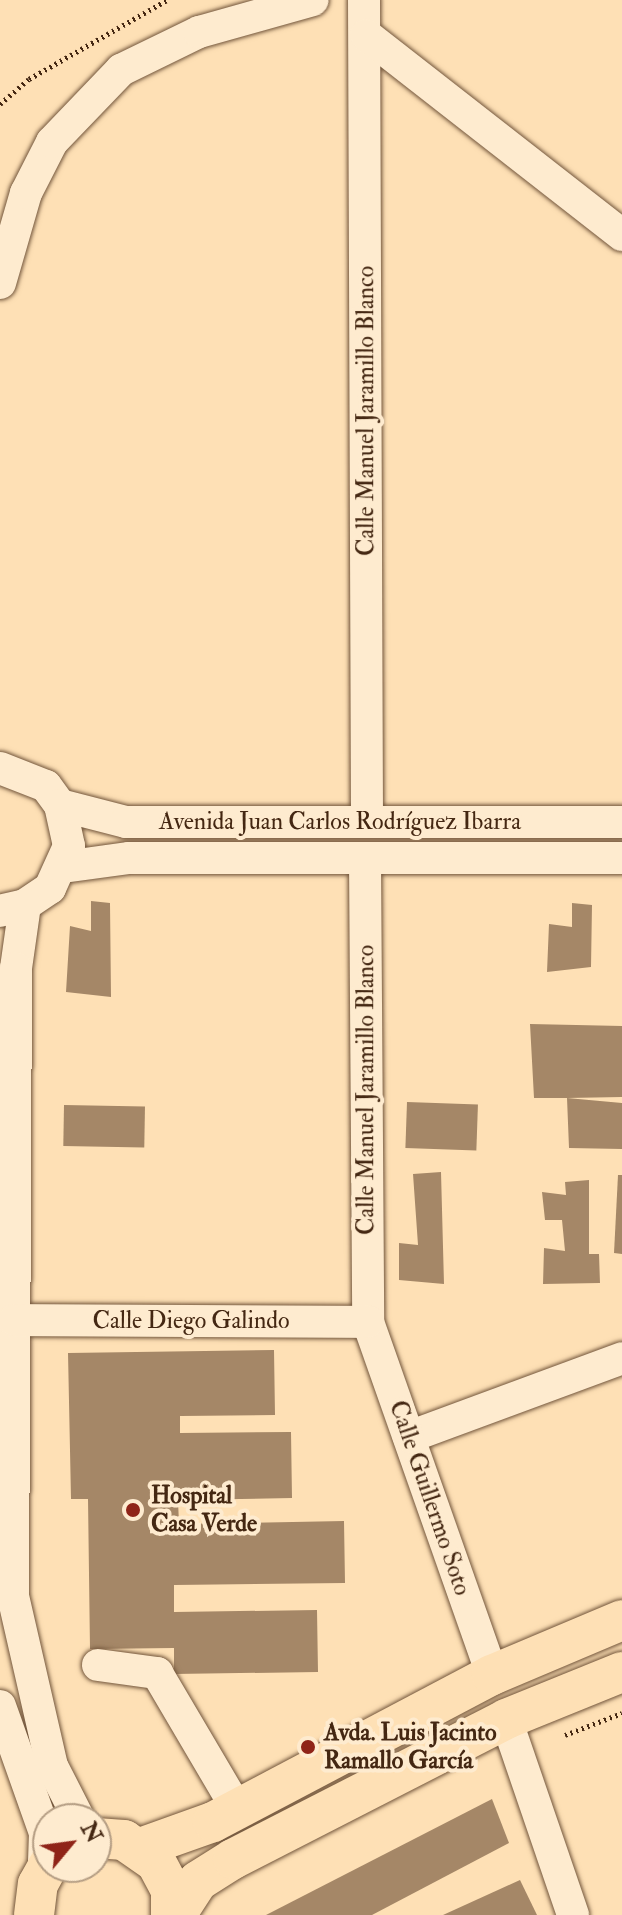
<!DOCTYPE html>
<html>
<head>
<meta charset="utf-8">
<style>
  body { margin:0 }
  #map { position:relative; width:622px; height:1915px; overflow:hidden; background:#fee0b5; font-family:"IM FELL Double Pica",serif }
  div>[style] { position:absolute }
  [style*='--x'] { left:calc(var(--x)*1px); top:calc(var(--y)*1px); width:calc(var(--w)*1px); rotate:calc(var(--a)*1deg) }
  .building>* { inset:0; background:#a58767; transform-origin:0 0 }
  .path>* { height:5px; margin-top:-2.5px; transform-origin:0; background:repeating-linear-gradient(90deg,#442712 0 2px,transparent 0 6px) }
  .roads { filter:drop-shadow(0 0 2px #72553b) drop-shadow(0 0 2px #72553b) }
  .minor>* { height:32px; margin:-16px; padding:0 16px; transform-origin:16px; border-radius:16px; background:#feebcf }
  .major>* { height:40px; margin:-20px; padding:0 20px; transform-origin:20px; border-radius:20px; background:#fee0b5 }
  .dots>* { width:22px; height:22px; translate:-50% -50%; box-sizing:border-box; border:4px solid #feebcf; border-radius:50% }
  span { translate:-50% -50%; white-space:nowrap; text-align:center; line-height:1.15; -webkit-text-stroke:8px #feebcf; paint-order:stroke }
  .street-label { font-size:24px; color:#442712 }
  .poi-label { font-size:24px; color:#442712; font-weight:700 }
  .left { translate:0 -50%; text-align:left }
  .north { position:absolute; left:32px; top:1803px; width:80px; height:80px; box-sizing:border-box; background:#feebcf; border:2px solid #b49d83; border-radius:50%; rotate:61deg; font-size:22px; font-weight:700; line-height:32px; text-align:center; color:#442712 }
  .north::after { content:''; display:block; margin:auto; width:28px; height:36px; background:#8f2418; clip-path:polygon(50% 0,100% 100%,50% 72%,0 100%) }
</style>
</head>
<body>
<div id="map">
  <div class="building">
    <i style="clip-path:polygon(91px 901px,110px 903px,111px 997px,66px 992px,70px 926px,91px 931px)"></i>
    <i style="clip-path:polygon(572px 903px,592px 905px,591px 967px,547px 972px,549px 924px,572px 927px)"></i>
    <i style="clip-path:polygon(530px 1024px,622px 1026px,622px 1097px,567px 1098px,622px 1103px,622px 1149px,569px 1148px,567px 1098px,534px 1098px)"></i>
    <i style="left:407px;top:1102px;width:71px;height:46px;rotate:2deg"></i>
    <i style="left:64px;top:1105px;width:81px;height:41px;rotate:1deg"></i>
    <i style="clip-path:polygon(441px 1172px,444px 1284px,399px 1280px,399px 1243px,418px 1245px,413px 1174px)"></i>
    <i style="clip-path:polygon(618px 1175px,622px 1175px,622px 1254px,614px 1253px)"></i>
    <i style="clip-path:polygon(589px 1180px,589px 1254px,599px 1254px,600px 1283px,543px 1284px,544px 1248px,565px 1251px,562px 1220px,545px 1220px,542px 1192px,566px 1195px,565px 1182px)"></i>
    <i style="clip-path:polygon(274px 1350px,275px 1415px,180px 1416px,180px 1433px,291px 1432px,292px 1498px,178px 1500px,179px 1524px,344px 1521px,345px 1583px,174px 1585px,174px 1612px,317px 1610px,318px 1672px,174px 1674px,174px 1648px,90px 1649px,88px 1499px,71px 1499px,68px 1353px)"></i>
    <i style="clip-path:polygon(492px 1799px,509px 1843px,372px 1915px,266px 1915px)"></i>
    <i style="clip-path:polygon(520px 1880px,537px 1915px,443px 1915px)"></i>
  </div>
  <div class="path">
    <i style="--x:0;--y:104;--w:38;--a:-41"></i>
    <i style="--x:29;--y:79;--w:159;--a:-29.8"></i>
    <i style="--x:565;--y:1735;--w:61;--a:-21.1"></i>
  </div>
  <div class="roads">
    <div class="minor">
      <i style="--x:364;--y:0;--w:822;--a:89.79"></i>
      <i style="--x:366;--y:35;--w:325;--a:38"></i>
      <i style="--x:0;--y:283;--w:94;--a:-73.9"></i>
      <i style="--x:26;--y:193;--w:57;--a:-63"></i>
      <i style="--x:52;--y:142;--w:100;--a:-46.2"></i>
      <i style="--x:121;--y:70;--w:87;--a:-26"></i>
      <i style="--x:199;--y:32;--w:118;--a:-15.7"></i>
      <i style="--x:0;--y:768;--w:49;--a:21.4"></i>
      <i style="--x:46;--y:786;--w:24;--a:54"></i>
      <i style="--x:60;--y:805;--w:42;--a:77.6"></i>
      <i style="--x:69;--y:846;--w:46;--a:114.3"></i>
      <i style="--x:50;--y:888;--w:30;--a:146"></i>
      <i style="--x:25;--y:905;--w:26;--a:167"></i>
      <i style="--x:60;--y:805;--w:68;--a:14.4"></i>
      <i style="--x:126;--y:822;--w:496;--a:0"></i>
      <i style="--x:365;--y:858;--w:464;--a:89.6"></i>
      <i style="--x:368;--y:1322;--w:374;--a:70.6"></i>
      <i style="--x:63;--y:867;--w:67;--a:-7.8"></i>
      <i style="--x:129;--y:858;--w:493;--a:0"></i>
      <i style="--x:25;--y:905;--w:64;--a:98.1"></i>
      <i style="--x:16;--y:968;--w:628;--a:90.27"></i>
      <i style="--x:13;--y:1596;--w:174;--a:77.1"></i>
      <i style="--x:52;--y:1766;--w:59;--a:63"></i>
      <i style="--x:14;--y:1320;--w:354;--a:0.3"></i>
      <i style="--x:409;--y:1437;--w:227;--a:-20.3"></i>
      <i style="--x:98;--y:1665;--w:60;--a:7.7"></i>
      <i style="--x:157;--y:1673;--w:158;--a:59.5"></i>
      <i style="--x:0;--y:1706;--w:135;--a:70.5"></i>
      <i style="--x:45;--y:1833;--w:37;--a:92"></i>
      <i style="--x:506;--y:1719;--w:207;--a:71.1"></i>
    </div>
    <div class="major">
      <i style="--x:96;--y:1838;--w:28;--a:4"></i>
      <i style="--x:124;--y:1840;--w:39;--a:35"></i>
      <i style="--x:156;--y:1862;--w:32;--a:62"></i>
      <i style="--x:171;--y:1890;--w:25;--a:90"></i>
      <i style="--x:140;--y:1848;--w:77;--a:-19.6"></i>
      <i style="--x:213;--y:1822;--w:315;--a:-27.8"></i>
      <i style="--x:492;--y:1675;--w:141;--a:-22.9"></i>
      <i style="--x:34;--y:1915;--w:31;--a:-83"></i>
      <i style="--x:38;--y:1884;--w:21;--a:-61"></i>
      <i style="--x:176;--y:1915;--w:40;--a:-57.1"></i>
      <i style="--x:198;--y:1881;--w:41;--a:-32.2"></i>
      <i style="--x:233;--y:1859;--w:307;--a:-27.1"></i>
      <i style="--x:506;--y:1719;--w:125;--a:-22.1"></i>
    </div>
  </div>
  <div class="dots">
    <i style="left:133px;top:1510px;background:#8f2418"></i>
    <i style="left:308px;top:1747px;background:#8f2418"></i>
  </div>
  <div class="street-label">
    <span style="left:366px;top:411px;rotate:-90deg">Calle Manuel Jaramillo Blanco</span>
    <span style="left:340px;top:822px">Avenida Juan Carlos Rodríguez Ibarra</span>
    <span style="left:366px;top:1090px;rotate:-90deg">Calle Manuel Jaramillo Blanco</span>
    <span style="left:191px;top:1321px">Calle Diego Galindo</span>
    <span style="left:430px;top:1498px;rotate:71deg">Calle Guillermo Soto</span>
  </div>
  <div class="poi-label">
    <span class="left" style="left:151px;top:1510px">Hospital<br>Casa Verde</span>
    <span class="left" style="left:324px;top:1747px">Avda. Luis Jacinto<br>Ramallo García</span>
  </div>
  <div class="north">N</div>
</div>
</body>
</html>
